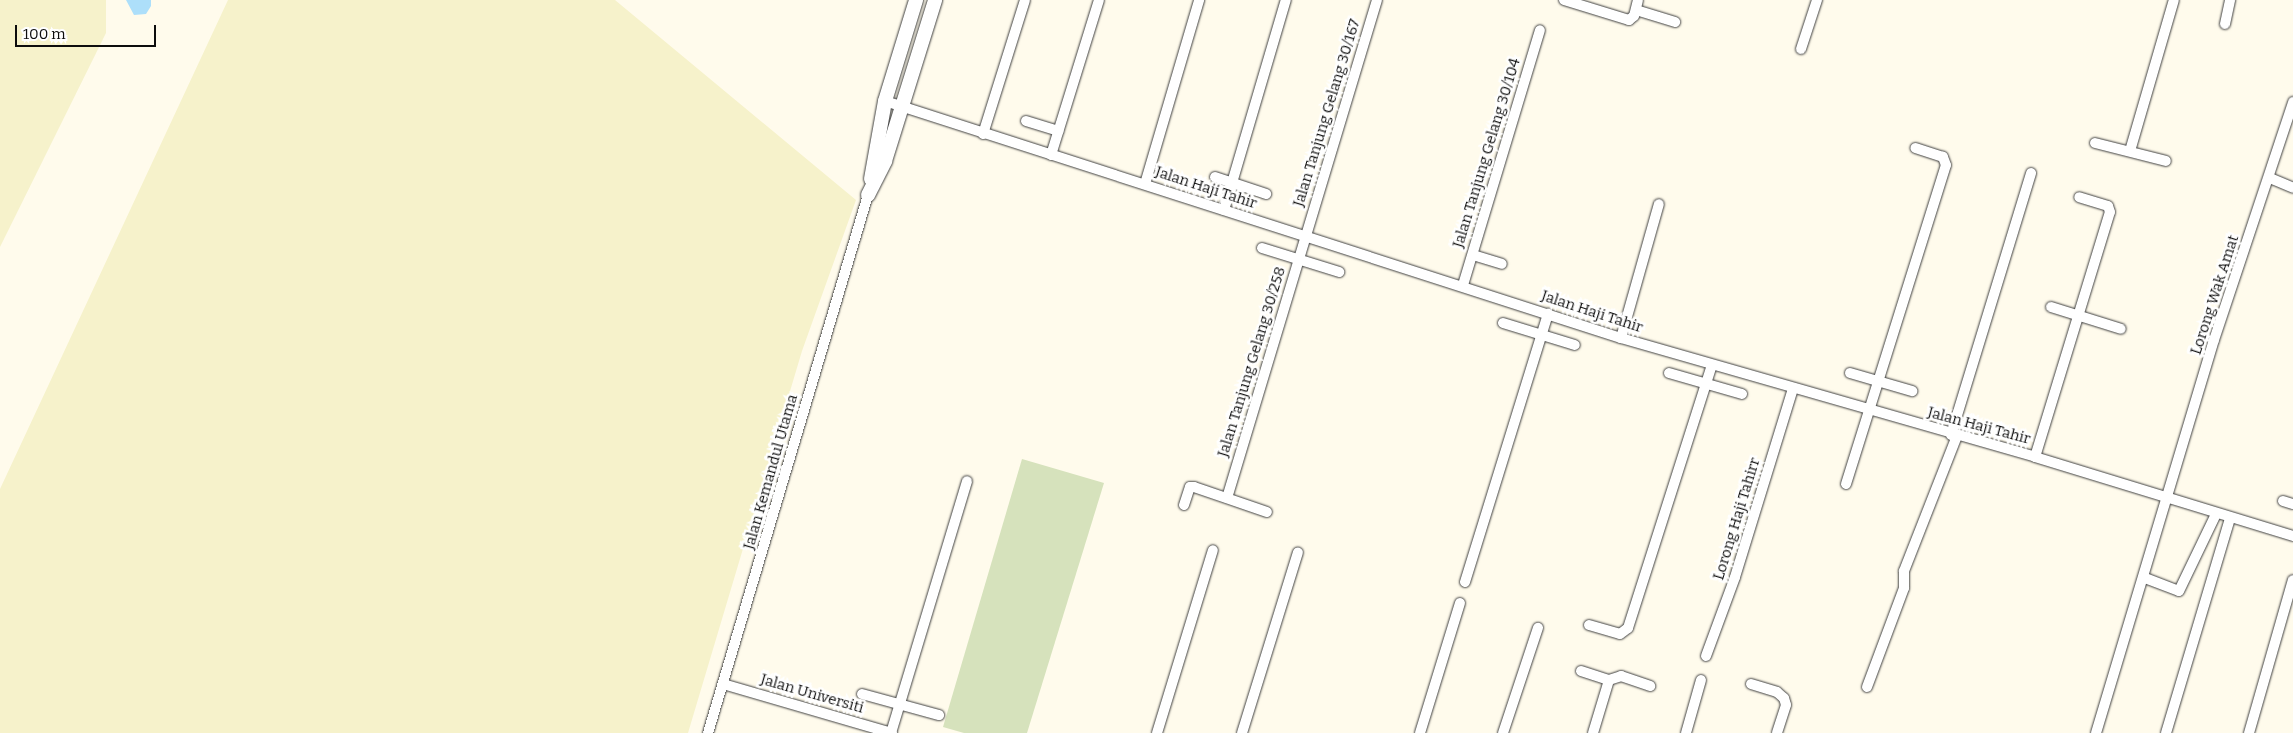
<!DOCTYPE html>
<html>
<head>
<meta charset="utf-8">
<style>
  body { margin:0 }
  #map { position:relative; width:2293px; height:733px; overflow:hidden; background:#fffbec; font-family:Bitter,serif }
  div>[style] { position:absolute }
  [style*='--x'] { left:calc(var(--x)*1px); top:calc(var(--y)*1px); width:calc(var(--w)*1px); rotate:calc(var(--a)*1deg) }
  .farmland>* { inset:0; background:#f6f2cb }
  .cemetery>* { inset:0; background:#d6e2bc }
  .water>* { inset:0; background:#addffa }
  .roads { filter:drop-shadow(0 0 1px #404040) drop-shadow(0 0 1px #404040) }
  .minor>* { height:10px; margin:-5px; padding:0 5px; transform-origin:5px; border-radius:5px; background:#fff }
  .tertiary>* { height:14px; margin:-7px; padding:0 7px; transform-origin:7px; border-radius:7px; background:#fff }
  span { translate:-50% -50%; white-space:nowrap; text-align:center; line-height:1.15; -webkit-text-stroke:5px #fff; paint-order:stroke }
  .street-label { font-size:15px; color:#0d0d0d }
  .scale { position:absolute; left:15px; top:25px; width:141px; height:22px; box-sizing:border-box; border:2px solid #0d0d0d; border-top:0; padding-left:6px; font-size:15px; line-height:18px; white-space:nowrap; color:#0d0d0d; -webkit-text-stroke:4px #fff; paint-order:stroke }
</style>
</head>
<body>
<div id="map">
  <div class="farmland">
    <i style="clip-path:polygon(0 0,106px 0,106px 33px,0 247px)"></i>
    <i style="clip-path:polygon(228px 0,615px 0,856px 200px,802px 351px,688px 733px,0 733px,0 489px)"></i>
  </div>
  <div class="cemetery">
    <i style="clip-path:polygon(1022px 459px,1104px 483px,1027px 733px,964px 733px,943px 727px)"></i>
  </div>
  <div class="water">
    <i style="clip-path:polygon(126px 0,151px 0,151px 6px,146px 14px,134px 15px)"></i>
  </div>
  <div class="roads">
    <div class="minor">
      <i style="--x:1564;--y:0;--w:68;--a:17.1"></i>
      <i style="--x:1629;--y:20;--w:6;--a:-39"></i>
      <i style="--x:1634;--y:16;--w:16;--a:-76"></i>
      <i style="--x:1636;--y:10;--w:41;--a:17.1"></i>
      <i style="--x:2225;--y:24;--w:25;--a:-78"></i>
      <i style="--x:1801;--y:49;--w:52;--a:-71.9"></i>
      <i style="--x:885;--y:101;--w:773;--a:17.85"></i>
      <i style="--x:1621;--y:338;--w:431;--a:16"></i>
      <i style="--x:2035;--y:457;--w:270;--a:17"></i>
      <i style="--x:1026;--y:121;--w:34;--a:17"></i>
      <i style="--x:983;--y:134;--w:140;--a:-72.6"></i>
      <i style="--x:2095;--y:143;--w:73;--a:14.2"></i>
      <i style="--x:2130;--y:151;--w:157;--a:-73.8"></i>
      <i style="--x:1051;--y:155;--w:162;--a:-72.8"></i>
      <i style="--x:1215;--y:177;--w:54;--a:18.4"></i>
      <i style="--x:2270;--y:178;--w:25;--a:23"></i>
      <i style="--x:1145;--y:184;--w:192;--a:-73.6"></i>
      <i style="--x:1224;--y:210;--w:219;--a:-73.6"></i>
      <i style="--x:1262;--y:248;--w:81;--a:17.3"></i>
      <i style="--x:1473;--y:255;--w:30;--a:17"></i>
      <i style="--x:1463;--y:285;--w:266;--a:-73.2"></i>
      <i style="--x:2051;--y:307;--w:73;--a:17.4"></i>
      <i style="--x:1503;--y:323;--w:75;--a:17"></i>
      <i style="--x:1621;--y:338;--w:139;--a:-74.2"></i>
      <i style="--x:1669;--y:373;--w:76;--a:16"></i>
      <i style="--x:1850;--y:373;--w:65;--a:16.2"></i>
      <i style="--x:1951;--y:435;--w:274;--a:-73"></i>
      <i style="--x:2035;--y:457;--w:256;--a:-73"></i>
      <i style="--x:2110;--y:212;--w:6;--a:-108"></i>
      <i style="--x:2108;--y:206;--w:30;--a:-163"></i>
      <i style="--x:1846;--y:484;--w:334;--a:-72.6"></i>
      <i style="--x:1946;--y:165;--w:9;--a:-111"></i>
      <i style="--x:1943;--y:157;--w:29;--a:-162"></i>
      <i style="--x:1227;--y:498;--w:520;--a:-73.24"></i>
      <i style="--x:2283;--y:501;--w:10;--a:17"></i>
      <i style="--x:1184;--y:505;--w:19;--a:-72"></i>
      <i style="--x:1190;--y:487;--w:4;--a:0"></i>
      <i style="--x:1194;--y:487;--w:77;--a:18.9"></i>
      <i style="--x:2145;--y:578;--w:36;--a:21"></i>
      <i style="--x:2179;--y:591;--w:85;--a:-64.3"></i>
      <i style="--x:1465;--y:582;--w:281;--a:-72.8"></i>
      <i style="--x:1589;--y:625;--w:32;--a:16"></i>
      <i style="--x:1620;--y:634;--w:10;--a:-37"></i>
      <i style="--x:1628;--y:628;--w:276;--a:-72.3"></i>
      <i style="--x:1706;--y:656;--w:84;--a:-69.8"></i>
      <i style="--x:1735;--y:577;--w:197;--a:-72.9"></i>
      <i style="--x:1581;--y:671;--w:29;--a:18"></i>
      <i style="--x:723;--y:684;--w:176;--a:16.2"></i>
      <i style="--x:1751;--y:684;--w:27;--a:17"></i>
      <i style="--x:1777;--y:692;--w:9;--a:41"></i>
      <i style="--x:1784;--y:698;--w:7;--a:74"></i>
      <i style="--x:1786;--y:705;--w:29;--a:108"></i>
      <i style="--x:1867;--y:687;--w:106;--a:-69.5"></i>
      <i style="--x:1904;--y:588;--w:17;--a:-90"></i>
      <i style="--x:1904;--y:571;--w:145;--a:-68.6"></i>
      <i style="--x:862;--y:694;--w:80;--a:15.3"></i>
      <i style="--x:708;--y:733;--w:561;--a:-73.44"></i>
      <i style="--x:891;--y:733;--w:263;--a:-73.2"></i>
      <i style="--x:1157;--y:733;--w:191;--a:-73"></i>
      <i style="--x:1242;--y:733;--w:189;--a:-72.8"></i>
      <i style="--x:1420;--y:733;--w:136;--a:-72.9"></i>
      <i style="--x:1503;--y:733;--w:111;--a:-71.6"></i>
      <i style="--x:1593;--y:733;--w:55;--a:-73.2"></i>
      <i style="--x:1609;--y:680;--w:13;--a:-18"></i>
      <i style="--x:1621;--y:676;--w:31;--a:19"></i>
      <i style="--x:1686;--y:733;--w:55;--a:-74.2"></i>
      <i style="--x:2096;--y:733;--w:410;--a:-73.3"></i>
      <i style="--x:2214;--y:340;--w:251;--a:-71.6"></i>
      <i style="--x:2166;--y:733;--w:224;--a:-73.4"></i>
      <i style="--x:2249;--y:733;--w:159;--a:-74"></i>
    </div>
    <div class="tertiary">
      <i style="--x:871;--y:179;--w:79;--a:-79.8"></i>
      <i style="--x:885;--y:101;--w:106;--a:-72.9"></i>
      <i style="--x:868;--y:195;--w:38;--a:-63"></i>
      <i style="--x:885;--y:161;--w:169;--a:-72.7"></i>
    </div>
  </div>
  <div class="street-label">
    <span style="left:1327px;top:113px;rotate:-73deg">Jalan Tanjung Gelang 30/167</span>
    <span style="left:1487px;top:153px;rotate:-73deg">Jalan Tanjung Gelang 30/104</span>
    <span style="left:1206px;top:188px;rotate:18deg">Jalan Haji Tahir</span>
    <span style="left:2215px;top:295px;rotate:-72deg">Lorong Wak Amat</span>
    <span style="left:1592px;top:312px;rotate:18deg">Jalan Haji Tahir</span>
    <span style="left:1252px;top:362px;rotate:-73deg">Jalan Tanjung Gelang 30/258</span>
    <span style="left:1979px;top:426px;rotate:15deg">Jalan Haji Tahir</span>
    <span style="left:771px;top:472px;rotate:-74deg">Jalan Kemandul Utama</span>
    <span style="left:1737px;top:519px;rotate:-73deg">Lorong Haji Tahirr</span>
    <span style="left:812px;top:694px;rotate:16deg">Jalan Universiti</span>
  </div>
  <div class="scale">100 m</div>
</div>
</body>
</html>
